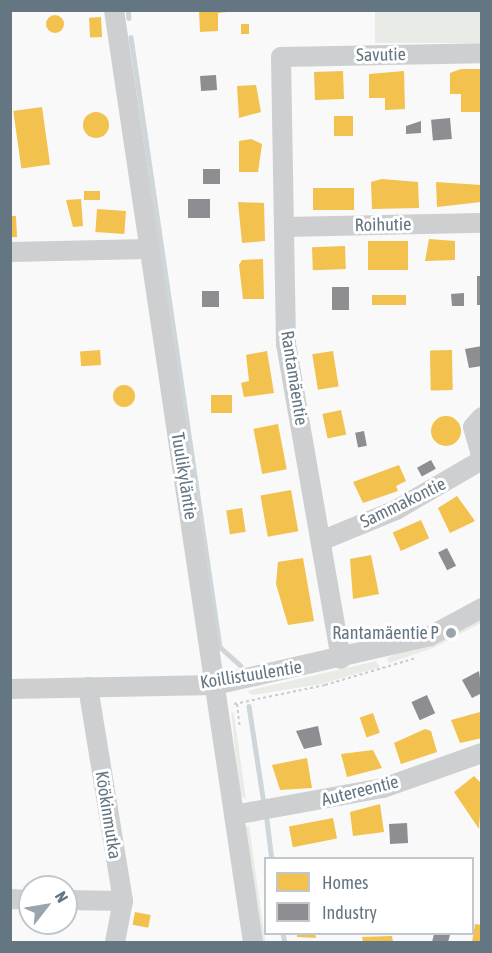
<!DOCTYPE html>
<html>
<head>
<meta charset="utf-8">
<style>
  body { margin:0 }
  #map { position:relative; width:492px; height:953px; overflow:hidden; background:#f9f9f9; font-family:"Asap Condensed",sans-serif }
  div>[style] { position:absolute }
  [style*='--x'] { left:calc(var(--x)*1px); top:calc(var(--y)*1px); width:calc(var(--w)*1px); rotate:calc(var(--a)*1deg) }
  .green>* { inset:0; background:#e8ebe6; transform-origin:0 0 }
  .homes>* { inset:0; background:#f2c14e; transform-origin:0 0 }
  .round { border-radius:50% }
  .industry>* { inset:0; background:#8d8d92; transform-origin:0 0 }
  .stream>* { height:4.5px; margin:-2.25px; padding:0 2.25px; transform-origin:2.25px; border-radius:2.25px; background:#ced6d9 }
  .path>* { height:2px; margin-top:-1px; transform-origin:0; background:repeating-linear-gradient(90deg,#cbcccd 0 3px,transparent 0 6px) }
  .minor>* { height:20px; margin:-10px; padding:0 10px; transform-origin:10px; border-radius:10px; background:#cecfd0 }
  .dots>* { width:16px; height:16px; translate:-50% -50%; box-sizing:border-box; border:3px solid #fff; border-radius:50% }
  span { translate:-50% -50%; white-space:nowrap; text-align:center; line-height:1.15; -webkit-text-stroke:6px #fff; paint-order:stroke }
  .street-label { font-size:18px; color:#657683 }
  .poi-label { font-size:18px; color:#657683 }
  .right { translate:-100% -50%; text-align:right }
  .frame { position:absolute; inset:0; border:12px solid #657683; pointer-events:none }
  .legend { position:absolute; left:264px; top:857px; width:210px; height:78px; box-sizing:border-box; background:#fff; border:2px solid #c1c8cd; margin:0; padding:8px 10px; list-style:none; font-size:18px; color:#657683 }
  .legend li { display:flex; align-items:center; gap:12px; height:30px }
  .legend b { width:30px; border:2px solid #c1c8cd }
  .north { position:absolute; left:18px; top:875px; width:60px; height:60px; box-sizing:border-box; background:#fff; border:2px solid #c1c8cd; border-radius:50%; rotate:59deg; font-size:16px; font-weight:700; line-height:24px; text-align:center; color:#657683 }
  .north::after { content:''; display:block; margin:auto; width:21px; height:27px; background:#99a4ac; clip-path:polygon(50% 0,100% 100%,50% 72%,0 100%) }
</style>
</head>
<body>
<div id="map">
  <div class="green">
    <i style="left:375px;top:11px;width:106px;height:32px"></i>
    <i style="clip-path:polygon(481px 616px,481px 623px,433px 648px,389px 663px,387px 658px)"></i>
    <i style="clip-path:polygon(376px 661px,380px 667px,321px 684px,252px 695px,247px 691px)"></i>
    <i style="clip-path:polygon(231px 711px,234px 714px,246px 800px,240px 794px)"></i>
    <i style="left:249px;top:826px;width:117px;height:8px;rotate:82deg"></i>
  </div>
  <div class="homes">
    <i style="clip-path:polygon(199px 10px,228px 10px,228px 12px,218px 13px,218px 31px,200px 32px)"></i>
    <i class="round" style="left:46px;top:15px;width:18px;height:18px"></i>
    <i style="left:101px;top:17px;width:20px;height:12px;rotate:87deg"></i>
    <i style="left:241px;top:24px;width:8px;height:10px"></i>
    <i style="clip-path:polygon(461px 69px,482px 69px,482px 112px,461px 112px,461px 94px,450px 94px,450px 73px)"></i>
    <i style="left:343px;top:71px;width:28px;height:29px;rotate:88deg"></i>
    <i style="clip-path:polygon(404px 71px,405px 109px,385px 110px,385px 98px,369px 98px,369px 74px)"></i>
    <i style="clip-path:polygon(256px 85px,261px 112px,239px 118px,237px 86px)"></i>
    <i style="left:42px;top:107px;width:58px;height:29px;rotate:82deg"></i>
    <i class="round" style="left:83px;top:112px;width:26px;height:26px"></i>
    <i style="left:334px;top:116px;width:19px;height:20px"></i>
    <i style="clip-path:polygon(251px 139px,262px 144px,258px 172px,239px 172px,239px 141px)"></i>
    <i style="clip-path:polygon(382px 179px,418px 182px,419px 208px,372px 209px,371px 182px)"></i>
    <i style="clip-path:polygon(436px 182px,481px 185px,481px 202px,437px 207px)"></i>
    <i style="left:354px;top:188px;width:22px;height:41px;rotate:90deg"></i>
    <i style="left:100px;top:191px;width:9px;height:16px;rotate:90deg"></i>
    <i style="clip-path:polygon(81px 199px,83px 226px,73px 227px,66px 200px)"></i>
    <i style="clip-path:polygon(238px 202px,264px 203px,265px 241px,242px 243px)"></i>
    <i style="left:97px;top:209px;width:29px;height:23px;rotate:4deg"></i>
    <i style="clip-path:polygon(10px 216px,16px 216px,17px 237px,10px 237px)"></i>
    <i style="clip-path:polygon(429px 239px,455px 241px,455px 260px,425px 261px)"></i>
    <i style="left:368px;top:241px;width:40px;height:29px"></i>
    <i style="left:345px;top:246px;width:23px;height:33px;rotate:88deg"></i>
    <i style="clip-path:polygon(263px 259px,264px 299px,243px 299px,239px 265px,242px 260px)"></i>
    <i style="left:406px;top:295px;width:10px;height:34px;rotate:90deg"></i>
    <i style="left:100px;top:350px;width:15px;height:20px;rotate:86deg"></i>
    <i style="left:452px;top:350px;width:40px;height:22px;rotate:89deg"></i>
    <i style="clip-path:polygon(267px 351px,274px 393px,244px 397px,241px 383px,249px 381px,246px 355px)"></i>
    <i style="left:333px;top:351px;width:36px;height:21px;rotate:81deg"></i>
    <i class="round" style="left:113px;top:385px;width:22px;height:22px"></i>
    <i style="left:232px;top:395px;width:18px;height:21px;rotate:90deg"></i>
    <i style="left:341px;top:410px;width:25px;height:19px;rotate:78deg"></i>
    <i class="round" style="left:431px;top:416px;width:30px;height:30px"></i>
    <i style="left:278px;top:424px;width:46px;height:25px;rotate:79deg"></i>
    <i style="clip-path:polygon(399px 465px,406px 481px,396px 486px,398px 491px,363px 503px,353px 482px)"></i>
    <i style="left:291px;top:490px;width:42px;height:31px;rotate:80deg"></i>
    <i style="clip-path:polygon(457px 496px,475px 521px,450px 533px,438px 508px)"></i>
    <i style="left:242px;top:508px;width:24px;height:16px;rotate:81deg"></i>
    <i style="left:421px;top:520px;width:20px;height:31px;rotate:66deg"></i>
    <i style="clip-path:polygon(371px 555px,379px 594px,353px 599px,350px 559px)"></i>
    <i style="clip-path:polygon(303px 558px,314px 621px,288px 625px,276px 584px,278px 562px)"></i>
    <i style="clip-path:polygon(480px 712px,482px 738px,460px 743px,451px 720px)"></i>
    <i style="left:373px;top:713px;width:21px;height:14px;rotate:71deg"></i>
    <i style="clip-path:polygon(425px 729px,431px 731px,437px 752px,401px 764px,394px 743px)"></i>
    <i style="clip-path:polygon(373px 750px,382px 768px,347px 777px,341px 754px)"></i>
    <i style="clip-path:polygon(307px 758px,312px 788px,280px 790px,272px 765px)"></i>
    <i style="clip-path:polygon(474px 776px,482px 784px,479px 829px,454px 792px)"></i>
    <i style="clip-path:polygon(380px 804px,384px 832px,353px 836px,350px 812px)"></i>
    <i style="left:333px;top:818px;width:21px;height:45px;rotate:79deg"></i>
    <i style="left:135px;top:912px;width:16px;height:13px;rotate:11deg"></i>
    <i style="clip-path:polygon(475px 924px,482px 925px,482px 942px,472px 942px)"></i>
    <i style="clip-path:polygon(297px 934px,315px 934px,316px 938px,297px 937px)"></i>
    <i style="clip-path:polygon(392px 936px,393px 942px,363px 942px,362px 937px)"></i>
  </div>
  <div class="industry">
    <i style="left:216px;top:75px;width:15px;height:16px;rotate:86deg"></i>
    <i style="left:450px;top:118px;width:21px;height:19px;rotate:85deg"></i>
    <i style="clip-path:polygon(421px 121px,421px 133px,406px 134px,406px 126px)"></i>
    <i style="left:203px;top:169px;width:17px;height:15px"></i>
    <i style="left:188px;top:199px;width:22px;height:19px"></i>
    <i style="left:477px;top:276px;width:5px;height:29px"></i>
    <i style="left:332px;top:287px;width:17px;height:23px"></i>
    <i style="left:219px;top:291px;width:16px;height:17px;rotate:90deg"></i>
    <i style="clip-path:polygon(464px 293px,464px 306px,452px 306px,451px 294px)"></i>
    <i style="clip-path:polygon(482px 346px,482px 366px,469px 368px,465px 349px)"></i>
    <i style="left:364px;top:431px;width:15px;height:9px;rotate:79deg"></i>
    <i style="left:431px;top:460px;width:10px;height:16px;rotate:61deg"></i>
    <i style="left:447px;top:548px;width:20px;height:10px;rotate:63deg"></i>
    <i style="clip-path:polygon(479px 671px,482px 693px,472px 698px,462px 680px)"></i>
    <i style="left:427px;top:695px;width:20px;height:17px;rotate:66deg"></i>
    <i style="clip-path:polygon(318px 726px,322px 745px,304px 749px,296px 731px)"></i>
    <i style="left:407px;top:823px;width:20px;height:18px;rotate:87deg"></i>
    <i style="clip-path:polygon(434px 934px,450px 935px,448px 942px,432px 942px)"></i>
  </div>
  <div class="stream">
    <i style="--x:128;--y:10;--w:8;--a:83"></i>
    <i style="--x:131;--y:37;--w:616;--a:81.7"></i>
    <i style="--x:220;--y:647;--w:28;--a:42"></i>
    <i style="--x:249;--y:706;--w:93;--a:81.3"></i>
    <i style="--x:267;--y:820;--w:38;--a:83"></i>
    <i style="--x:283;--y:934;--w:8;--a:76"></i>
  </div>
  <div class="path">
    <i style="--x:234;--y:704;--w:93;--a:-11.8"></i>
    <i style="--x:325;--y:685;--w:95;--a:-16.5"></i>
    <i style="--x:237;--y:704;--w:23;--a:83"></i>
  </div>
  <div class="minor">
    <i style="--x:114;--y:10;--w:942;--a:81.52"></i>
    <i style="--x:285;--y:227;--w:197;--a:-1.2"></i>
    <i style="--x:10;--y:252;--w:139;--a:-1.2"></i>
    <i style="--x:482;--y:417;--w:13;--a:132"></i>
    <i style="--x:473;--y:427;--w:33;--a:74"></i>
    <i style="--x:323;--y:540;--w:79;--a:-22.3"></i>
    <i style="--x:396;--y:510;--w:99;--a:-30.2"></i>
    <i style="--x:341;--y:659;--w:320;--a:-99.9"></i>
    <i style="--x:286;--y:344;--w:287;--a:-91"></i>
    <i style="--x:281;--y:57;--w:201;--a:-1.1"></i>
    <i style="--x:88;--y:687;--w:217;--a:80.7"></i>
    <i style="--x:123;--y:901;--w:42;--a:101"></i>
    <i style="--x:10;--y:689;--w:205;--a:-1.1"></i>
    <i style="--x:215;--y:685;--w:221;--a:-12.8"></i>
    <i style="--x:430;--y:636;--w:59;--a:-28.3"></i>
    <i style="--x:234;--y:815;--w:151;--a:-10.3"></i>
    <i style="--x:383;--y:788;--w:105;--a:-19.5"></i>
    <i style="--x:10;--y:899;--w:20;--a:3"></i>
    <i style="--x:66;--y:900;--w:57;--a:1"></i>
  </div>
  <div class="dots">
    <i style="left:451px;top:633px;background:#99a4ac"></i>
  </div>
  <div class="street-label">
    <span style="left:381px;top:55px;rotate:-1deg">Savutie</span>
    <span style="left:383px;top:225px;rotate:-1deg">Roihutie</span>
    <span style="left:294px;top:378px;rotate:81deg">Rantamäentie</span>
    <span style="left:184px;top:476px;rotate:81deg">Tuulikyläntie</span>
    <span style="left:403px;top:503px;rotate:-26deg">Sammakontie</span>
    <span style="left:251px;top:675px;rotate:-9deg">Koillistuulentie</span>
    <span style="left:360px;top:791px;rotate:-14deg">Autereentie</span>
    <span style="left:108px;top:815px;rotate:81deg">Köökinmutka</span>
  </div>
  <div class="poi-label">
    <span class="right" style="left:439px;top:633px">Rantamäentie P</span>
  </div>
  <div class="frame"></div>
  <ul class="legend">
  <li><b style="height:16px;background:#f2c14e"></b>Homes</li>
  <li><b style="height:16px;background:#8d8d92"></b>Industry</li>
  </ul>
  <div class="north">N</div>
</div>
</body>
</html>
